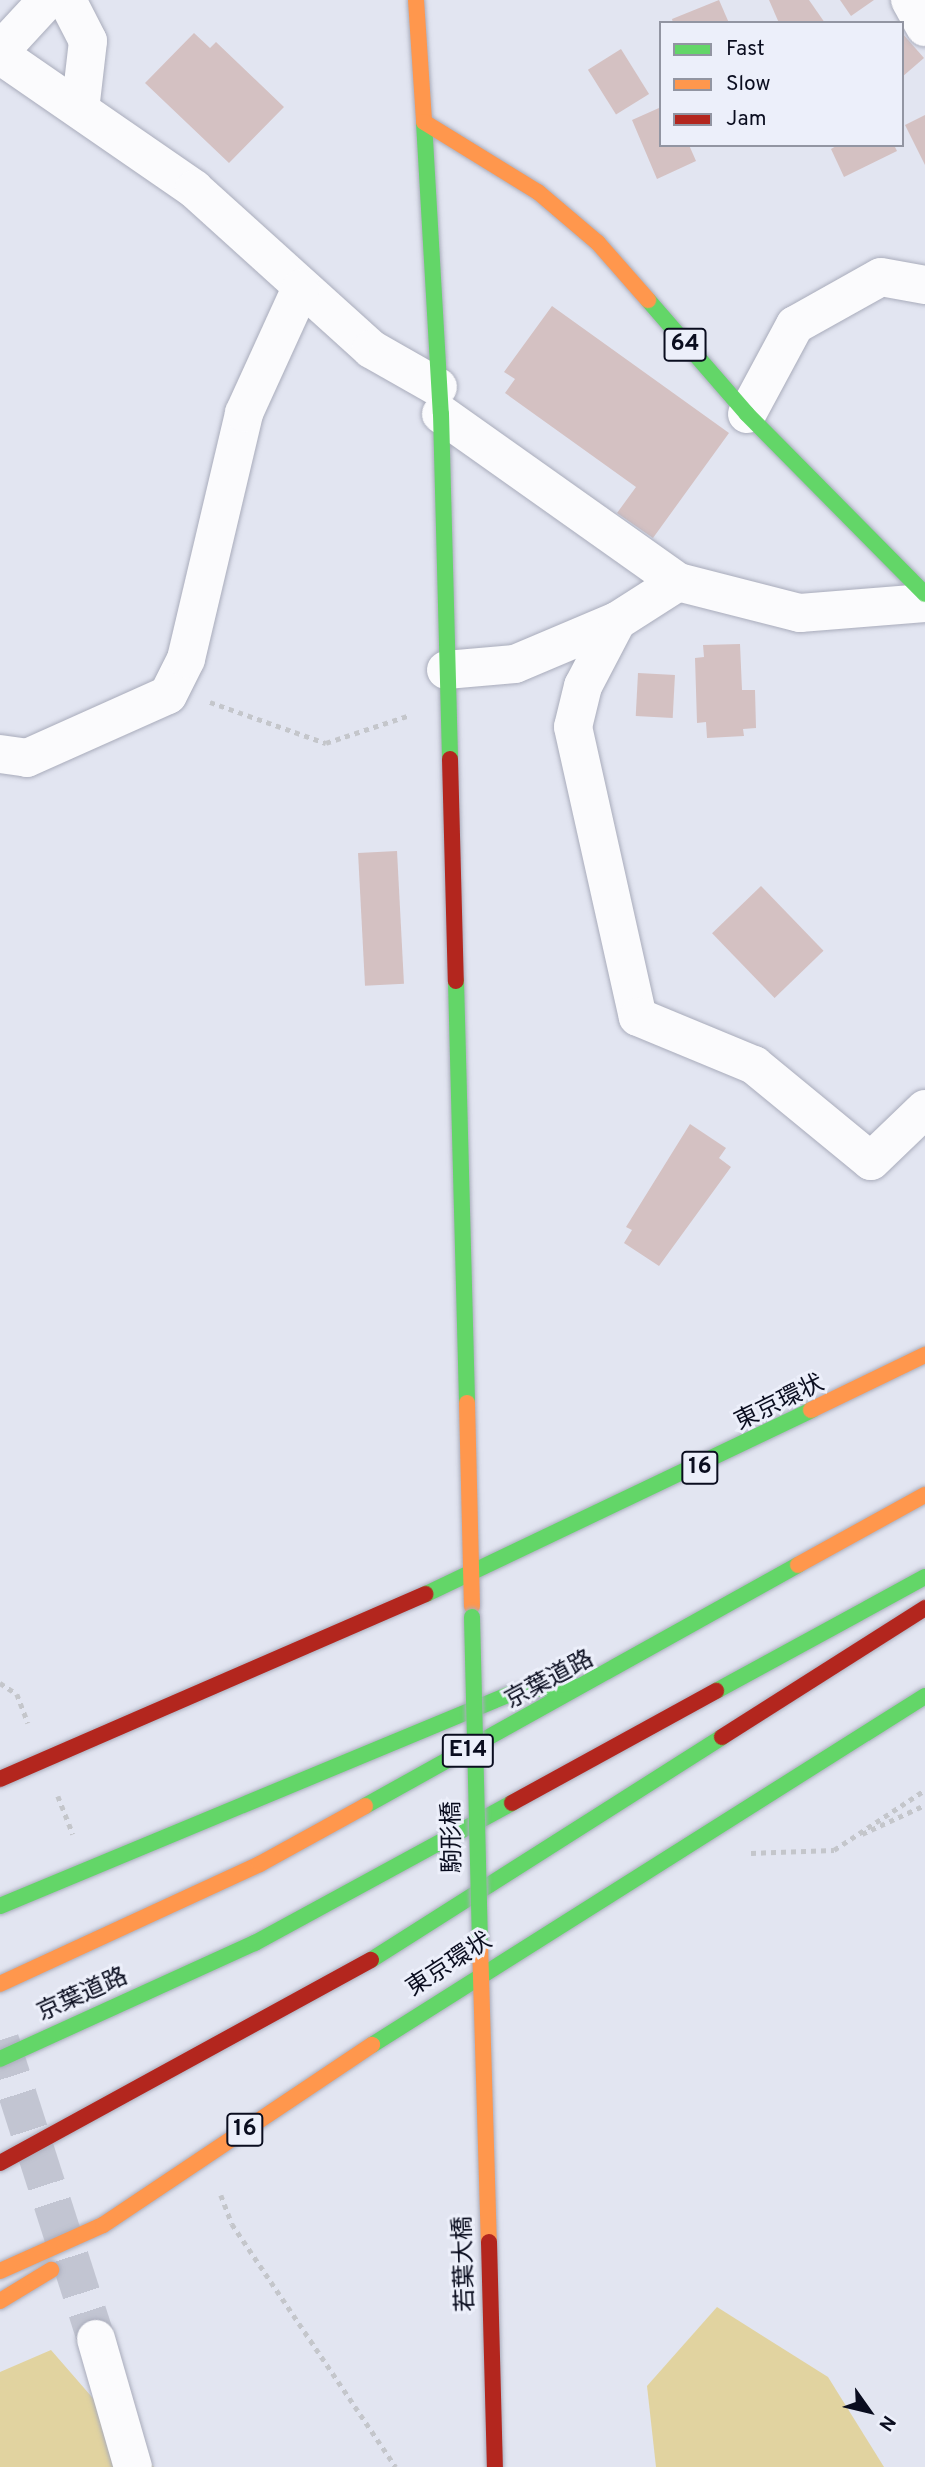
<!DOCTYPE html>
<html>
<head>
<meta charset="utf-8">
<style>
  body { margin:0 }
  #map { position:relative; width:925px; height:2467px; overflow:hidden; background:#e2e5f1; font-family:Overpass,"Noto Sans JP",sans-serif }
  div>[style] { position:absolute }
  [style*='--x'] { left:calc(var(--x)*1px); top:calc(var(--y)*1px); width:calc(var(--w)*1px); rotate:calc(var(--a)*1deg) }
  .green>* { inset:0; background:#e1d3a0 }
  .building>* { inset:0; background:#d4c1c2; transform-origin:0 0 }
  .street-tunnel>* { height:38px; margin-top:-19px; transform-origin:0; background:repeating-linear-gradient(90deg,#c2c5d2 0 38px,transparent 0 57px) }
  .path>* { height:4.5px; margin-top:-2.25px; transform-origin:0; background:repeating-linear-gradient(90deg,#c4c6cb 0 5px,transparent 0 10px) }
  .roads { filter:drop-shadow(0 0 2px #a9acbb) drop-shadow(0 0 2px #a9acbb) }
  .street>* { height:38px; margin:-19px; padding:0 19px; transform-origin:19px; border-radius:19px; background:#fbfbfd }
  .fast>* { height:16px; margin:-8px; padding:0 8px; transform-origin:8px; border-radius:8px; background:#63d668 }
  .slow>* { height:16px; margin:-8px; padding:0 8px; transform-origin:8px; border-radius:8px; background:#ff974d }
  .jam>* { height:16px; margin:-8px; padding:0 8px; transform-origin:8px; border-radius:8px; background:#b3261e }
  .bridges { filter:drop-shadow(0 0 2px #a9acbb) drop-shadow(0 0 2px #a9acbb) }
  .fast-bridge>* { height:16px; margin:-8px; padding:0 8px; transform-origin:8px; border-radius:8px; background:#63d668 }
  span { translate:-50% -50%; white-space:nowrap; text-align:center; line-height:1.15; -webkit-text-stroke:6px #eceffa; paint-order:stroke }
  .shield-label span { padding:2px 5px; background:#eceffa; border:2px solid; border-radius:5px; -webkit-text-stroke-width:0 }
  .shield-label { font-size:23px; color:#0a0d1f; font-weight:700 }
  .street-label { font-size:24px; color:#0a0d1f }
  .legend { position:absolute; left:659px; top:21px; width:245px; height:126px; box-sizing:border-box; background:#eceffa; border:2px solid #9295a2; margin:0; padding:9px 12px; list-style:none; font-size:21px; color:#0a0d1f }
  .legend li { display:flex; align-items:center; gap:14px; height:35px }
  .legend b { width:35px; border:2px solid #9295a2 }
  .north { position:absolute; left:834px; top:2376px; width:70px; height:70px; -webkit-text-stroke:5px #eceffa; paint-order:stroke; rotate:124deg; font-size:19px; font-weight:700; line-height:28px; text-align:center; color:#0a0d1f }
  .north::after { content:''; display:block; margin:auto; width:24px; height:32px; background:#0a0d1f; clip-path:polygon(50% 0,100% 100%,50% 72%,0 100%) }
</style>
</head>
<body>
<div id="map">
  <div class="green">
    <i style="clip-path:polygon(717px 2307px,828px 2377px,884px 2467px,656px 2467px,647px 2386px)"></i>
    <i style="clip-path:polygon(51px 2350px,131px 2442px,154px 2467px,0 2467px,0 2372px)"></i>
  </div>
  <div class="building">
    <i style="clip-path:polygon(719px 0,729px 23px,673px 23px,672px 19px)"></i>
    <i style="clip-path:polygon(769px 0,809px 0,825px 23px,779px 23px)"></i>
    <i style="clip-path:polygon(840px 0,874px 0,851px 16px)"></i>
    <i style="clip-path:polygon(194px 33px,210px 48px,216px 42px,284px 107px,229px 163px,145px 83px)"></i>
    <i style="clip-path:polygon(902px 33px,924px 58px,902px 77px)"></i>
    <i style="left:621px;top:49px;width:53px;height:39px;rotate:58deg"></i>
    <i style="clip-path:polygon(659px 108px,661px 145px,689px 145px,696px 161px,657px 179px,632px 120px)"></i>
    <i style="clip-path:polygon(925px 115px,925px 165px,905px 125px)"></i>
    <i style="clip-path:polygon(838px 145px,894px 145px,897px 151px,844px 177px,831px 149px)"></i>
    <i style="clip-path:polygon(552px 306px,729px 433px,653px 538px,617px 513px,636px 487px,505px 393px,515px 379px,504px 372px)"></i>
    <i style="clip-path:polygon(740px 644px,742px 690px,755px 690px,756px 728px,743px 729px,744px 736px,707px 738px,706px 722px,697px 723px,695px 658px,704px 657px,703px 645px)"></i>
    <i style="left:638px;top:673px;width:37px;height:43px;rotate:3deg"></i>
    <i style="left:397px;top:851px;width:133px;height:39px;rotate:87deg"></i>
    <i style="left:761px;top:886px;width:90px;height:68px;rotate:46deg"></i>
    <i style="clip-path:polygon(690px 1124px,726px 1148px,719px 1158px,731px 1167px,659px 1266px,624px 1243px,632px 1230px,626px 1227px)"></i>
  </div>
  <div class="street-tunnel">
    <i style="--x:0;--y:2040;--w:314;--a:72.2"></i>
  </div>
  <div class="path">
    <i style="--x:210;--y:702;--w:123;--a:19.5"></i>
    <i style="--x:326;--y:743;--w:89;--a:-18.4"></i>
    <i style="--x:0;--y:1683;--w:20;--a:33"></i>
    <i style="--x:17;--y:1694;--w:31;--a:69"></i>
    <i style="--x:58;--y:1796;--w:41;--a:68.5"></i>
    <i style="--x:862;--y:1834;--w:69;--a:-24.7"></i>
    <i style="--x:751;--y:1853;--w:83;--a:-2.1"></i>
    <i style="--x:834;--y:1850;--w:109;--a:-33.4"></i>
    <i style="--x:221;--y:2195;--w:31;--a:69"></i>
    <i style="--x:232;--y:2224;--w:293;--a:56"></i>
  </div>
  <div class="roads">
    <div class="street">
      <i style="--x:67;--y:0;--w:46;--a:62.9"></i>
      <i style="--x:88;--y:41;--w:69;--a:96.6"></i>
      <i style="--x:910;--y:0;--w:31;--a:61"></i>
      <i style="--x:0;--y:51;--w:69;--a:-47.3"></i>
      <i style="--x:0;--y:55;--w:236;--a:34.6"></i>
      <i style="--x:194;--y:189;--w:239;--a:42.1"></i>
      <i style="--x:371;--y:349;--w:77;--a:29.6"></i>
      <i style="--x:441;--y:414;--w:291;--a:35.3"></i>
      <i style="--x:678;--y:582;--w:126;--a:14.3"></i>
      <i style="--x:800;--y:613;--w:125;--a:-4.6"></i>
      <i style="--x:747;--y:414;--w:101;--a:-61.7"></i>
      <i style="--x:795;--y:325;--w:98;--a:-29.2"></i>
      <i style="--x:881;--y:277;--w:45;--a:10.3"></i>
      <i style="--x:617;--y:621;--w:73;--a:117.6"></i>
      <i style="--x:583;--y:686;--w:42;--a:103.7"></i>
      <i style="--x:573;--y:727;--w:297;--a:77.4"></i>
      <i style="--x:638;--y:1017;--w:126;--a:22.5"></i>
      <i style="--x:754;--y:1065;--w:151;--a:39.4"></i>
      <i style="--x:871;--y:1161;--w:75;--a:-43.9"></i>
      <i style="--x:446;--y:670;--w:69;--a:-5"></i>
      <i style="--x:515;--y:664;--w:111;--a:-22.9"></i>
      <i style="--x:617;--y:621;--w:72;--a:-32.6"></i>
      <i style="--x:0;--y:754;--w:27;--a:8"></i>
      <i style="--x:27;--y:758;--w:154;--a:-24.1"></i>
      <i style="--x:168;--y:695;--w:40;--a:-63.4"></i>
      <i style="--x:186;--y:659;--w:253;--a:-76.7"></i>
      <i style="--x:244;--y:413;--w:137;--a:-65.5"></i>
      <i style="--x:96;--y:2339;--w:133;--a:73.9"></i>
    </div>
    <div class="fast">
      <i style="--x:424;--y:122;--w:292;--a:86.7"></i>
      <i style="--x:441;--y:414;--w:345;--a:88.5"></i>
      <i style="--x:648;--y:300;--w:151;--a:49"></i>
      <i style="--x:747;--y:414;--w:253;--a:45.3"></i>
      <i style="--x:456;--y:981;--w:422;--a:88.5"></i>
      <i style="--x:426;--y:1594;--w:427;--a:-25.5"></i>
      <i style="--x:716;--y:1691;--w:238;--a:-28.6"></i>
      <i style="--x:365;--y:1806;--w:496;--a:-29.1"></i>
      <i style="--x:0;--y:1906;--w:552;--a:-22.57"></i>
      <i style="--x:510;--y:1694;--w:61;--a:-10.4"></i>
      <i style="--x:371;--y:1960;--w:416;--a:-32.4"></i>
      <i style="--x:372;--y:2045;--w:654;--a:-32.26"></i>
      <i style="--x:0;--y:2059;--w:280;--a:-24.5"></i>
      <i style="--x:255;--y:1943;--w:293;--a:-28.6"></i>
    </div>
    <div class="slow">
      <i style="--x:416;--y:0;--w:122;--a:86.2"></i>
      <i style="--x:424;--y:122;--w:134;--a:31.6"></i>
      <i style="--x:538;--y:192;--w:79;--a:40.4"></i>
      <i style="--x:598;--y:243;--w:76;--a:48.7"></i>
      <i style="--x:467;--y:1403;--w:203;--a:88.6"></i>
      <i style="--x:811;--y:1410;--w:127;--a:-25.8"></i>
      <i style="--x:798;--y:1565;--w:145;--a:-28.9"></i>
      <i style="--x:480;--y:1944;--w:298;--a:88.3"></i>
      <i style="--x:0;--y:1984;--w:286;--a:-24.8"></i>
      <i style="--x:260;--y:1864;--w:120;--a:-28.9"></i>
      <i style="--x:0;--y:2271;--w:113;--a:-24.1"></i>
      <i style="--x:103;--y:2225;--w:324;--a:-33.8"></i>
      <i style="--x:0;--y:2301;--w:60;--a:-31.3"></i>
    </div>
    <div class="jam">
      <i style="--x:450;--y:759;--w:222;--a:88.5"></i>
      <i style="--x:722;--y:1737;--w:241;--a:-32.4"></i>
      <i style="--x:0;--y:1779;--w:464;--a:-23.5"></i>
      <i style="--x:512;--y:1803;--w:233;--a:-28.8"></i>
      <i style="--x:0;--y:2163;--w:423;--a:-28.7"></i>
      <i style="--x:489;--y:2242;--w:225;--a:88.5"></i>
    </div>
  </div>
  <div class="bridges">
    <div class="fast-bridge">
      <i style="--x:472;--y:1617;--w:321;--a:88.6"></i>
    </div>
  </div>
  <div class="shield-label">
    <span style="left:685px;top:345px">64</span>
    <span style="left:700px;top:1468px">16</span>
    <span style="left:468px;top:1751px">E14</span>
    <span style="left:245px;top:2130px">16</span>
  </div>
  <div class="street-label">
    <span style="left:780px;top:1404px;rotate:-26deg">東京環状</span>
    <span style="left:550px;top:1681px;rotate:-28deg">京葉道路</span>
    <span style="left:454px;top:1837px;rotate:-91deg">駒形橋</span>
    <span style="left:450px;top:1966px;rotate:-33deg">東京環状</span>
    <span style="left:83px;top:1996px;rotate:-24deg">京葉道路</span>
    <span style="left:466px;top:2264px;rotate:-92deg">若葉大橋</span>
  </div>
  <ul class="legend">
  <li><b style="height:9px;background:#63d668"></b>Fast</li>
  <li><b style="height:9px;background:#ff974d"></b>Slow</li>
  <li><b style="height:9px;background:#b3261e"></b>Jam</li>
  </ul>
  <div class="north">N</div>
</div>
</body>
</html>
